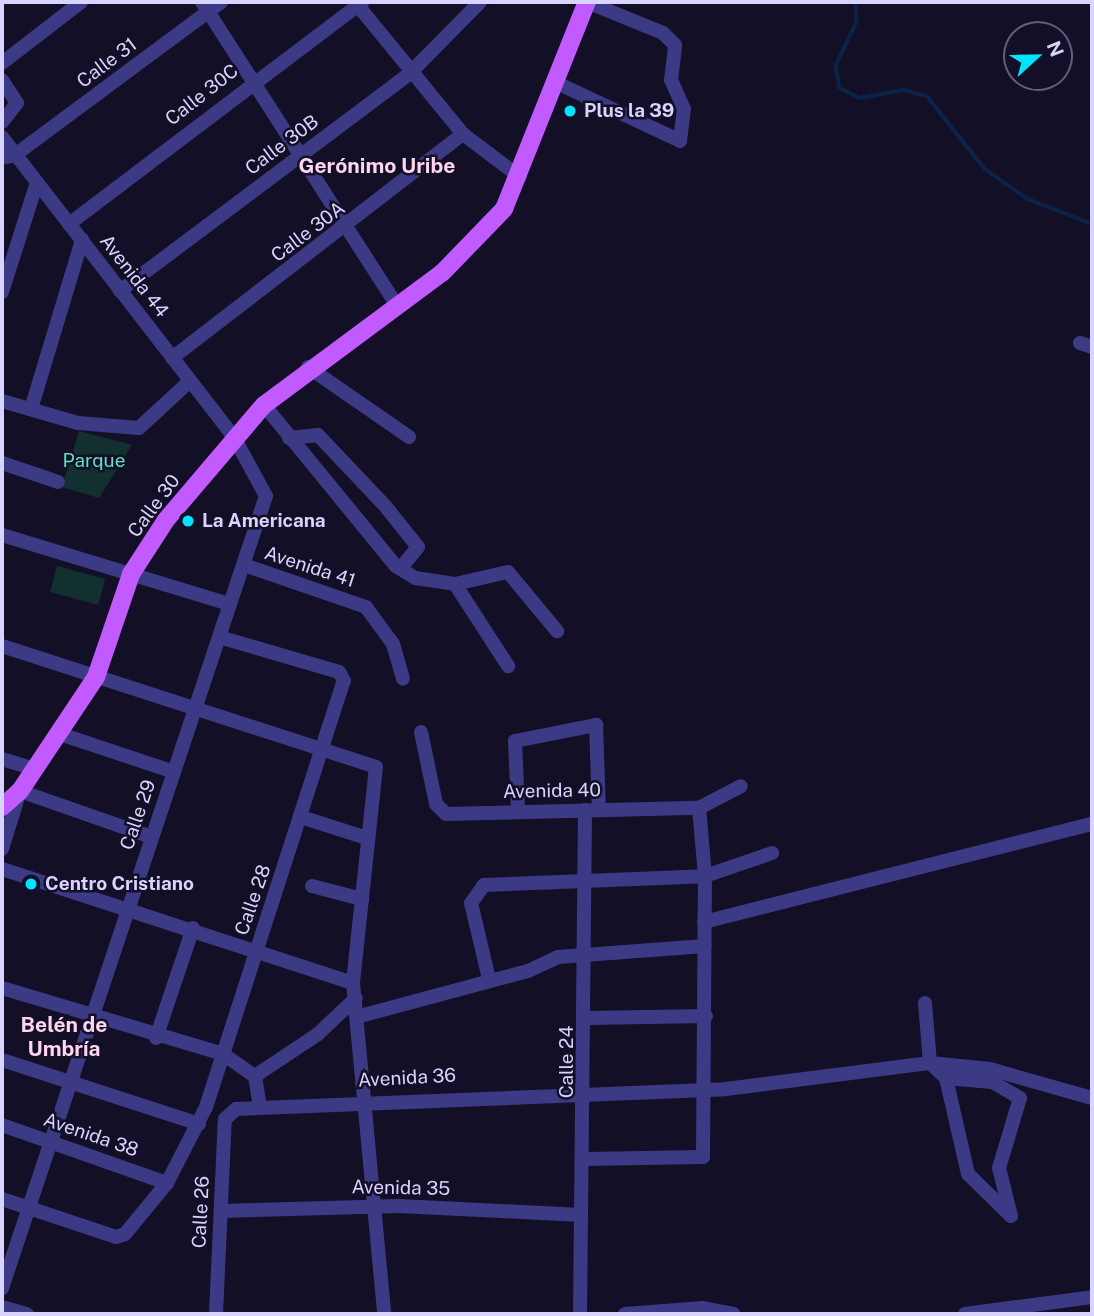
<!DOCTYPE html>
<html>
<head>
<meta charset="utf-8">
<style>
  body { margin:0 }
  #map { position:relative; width:1094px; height:1316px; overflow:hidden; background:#130f26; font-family:"Public Sans",sans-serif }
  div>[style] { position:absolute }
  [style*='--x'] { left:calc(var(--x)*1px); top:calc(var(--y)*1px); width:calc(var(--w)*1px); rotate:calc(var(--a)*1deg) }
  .green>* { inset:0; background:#12302f; transform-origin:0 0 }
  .stream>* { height:3.5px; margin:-1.75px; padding:0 1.75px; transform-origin:1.75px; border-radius:1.75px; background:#0c2248 }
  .minor>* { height:14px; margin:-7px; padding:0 7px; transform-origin:7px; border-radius:7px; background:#3d3a85 }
  .major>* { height:18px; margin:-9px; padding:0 9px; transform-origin:9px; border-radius:9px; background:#c25bff }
  .dots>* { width:19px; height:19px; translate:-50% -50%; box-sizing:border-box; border:4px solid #130f26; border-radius:50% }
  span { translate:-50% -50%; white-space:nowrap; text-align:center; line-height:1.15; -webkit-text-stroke:5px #130f26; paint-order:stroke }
  .street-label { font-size:19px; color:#d9d4ff }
  .poi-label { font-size:19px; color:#d9d4ff; font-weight:700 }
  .left { translate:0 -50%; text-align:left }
  .park-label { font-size:19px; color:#5fe0c0 }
  .neighbourhood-label { font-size:21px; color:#ffd6f0; font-weight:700 }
  .frame { position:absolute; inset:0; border:4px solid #d9d4ff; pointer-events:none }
  .north { position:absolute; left:1003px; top:21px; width:70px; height:70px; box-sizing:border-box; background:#130f26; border:2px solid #625e7d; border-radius:50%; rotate:68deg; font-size:19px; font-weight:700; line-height:28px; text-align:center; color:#d9d4ff }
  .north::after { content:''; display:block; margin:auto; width:24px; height:32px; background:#00e5ff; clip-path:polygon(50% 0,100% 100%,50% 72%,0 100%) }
</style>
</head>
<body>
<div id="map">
  <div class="green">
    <i style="clip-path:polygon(79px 431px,132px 445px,99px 498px,62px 487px)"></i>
    <i style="left:57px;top:566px;width:50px;height:27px;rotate:15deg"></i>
  </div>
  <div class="stream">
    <i style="--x:856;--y:2;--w:20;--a:87"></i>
    <i style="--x:857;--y:22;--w:49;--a:115.5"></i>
    <i style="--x:836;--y:66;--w:22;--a:80"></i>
    <i style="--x:840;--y:88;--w:22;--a:27"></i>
    <i style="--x:860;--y:98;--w:45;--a:-10.3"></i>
    <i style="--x:904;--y:90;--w:24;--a:15"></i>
    <i style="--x:927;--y:96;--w:93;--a:51.5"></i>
    <i style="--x:985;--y:169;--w:52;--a:34.9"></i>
    <i style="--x:1028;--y:199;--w:69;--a:21.3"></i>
  </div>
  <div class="minor">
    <i style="--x:202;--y:2;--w:361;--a:57.3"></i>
    <i style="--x:355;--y:2;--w:171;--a:50.7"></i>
    <i style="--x:463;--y:134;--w:71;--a:37"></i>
    <i style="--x:2;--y:63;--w:100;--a:-37.7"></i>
    <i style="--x:2;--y:80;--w:27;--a:57"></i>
    <i style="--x:17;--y:103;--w:24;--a:128"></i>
    <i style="--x:557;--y:83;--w:136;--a:25.2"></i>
    <i style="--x:680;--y:141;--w:32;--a:-83"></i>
    <i style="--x:684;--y:109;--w:32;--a:-114"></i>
    <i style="--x:671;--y:80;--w:35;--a:-83"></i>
    <i style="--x:675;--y:45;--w:17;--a:-135"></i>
    <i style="--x:663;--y:33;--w:82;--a:-157.8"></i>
    <i style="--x:2;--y:137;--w:381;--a:52.3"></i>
    <i style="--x:235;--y:439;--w:65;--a:61.5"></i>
    <i style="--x:266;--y:496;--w:835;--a:108.43"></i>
    <i style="--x:2;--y:158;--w:13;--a:-13"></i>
    <i style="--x:15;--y:155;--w:257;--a:-36.6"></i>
    <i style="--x:69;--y:224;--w:368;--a:-37.1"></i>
    <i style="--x:120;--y:291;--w:363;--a:-36.9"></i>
    <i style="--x:410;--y:73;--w:100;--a:-45.4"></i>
    <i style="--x:2;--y:292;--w:115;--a:-72.3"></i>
    <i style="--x:1080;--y:343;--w:13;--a:18"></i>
    <i style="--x:172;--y:358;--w:367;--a:-37.6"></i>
    <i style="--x:308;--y:367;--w:123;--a:34.7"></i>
    <i style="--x:2;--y:401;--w:79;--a:16.1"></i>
    <i style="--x:78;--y:423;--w:61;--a:4.7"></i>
    <i style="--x:139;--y:428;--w:69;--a:-42.7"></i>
    <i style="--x:264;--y:405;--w:208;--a:50.7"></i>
    <i style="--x:396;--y:566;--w:22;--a:32"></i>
    <i style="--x:415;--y:578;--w:40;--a:8.5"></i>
    <i style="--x:455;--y:584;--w:54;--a:-12.8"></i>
    <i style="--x:508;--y:572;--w:77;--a:50.3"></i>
    <i style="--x:31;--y:409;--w:177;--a:-73.2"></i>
    <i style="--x:289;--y:438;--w:29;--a:-6"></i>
    <i style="--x:318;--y:435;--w:99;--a:46.6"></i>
    <i style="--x:386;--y:507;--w:51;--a:51.3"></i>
    <i style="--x:418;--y:547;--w:28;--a:129"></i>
    <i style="--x:2;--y:463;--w:59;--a:18.7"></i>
    <i style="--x:2;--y:535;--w:237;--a:16.9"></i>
    <i style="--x:244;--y:565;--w:129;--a:19"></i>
    <i style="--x:366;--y:607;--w:46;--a:53.9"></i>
    <i style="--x:393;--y:644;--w:36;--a:74"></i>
    <i style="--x:455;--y:584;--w:98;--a:57.1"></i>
    <i style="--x:2;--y:646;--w:393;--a:17.9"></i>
    <i style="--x:376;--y:767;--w:217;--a:96.1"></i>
    <i style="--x:421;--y:732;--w:74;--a:78.2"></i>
    <i style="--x:436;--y:804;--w:14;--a:45"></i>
    <i style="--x:446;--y:814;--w:253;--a:-1.4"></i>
    <i style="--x:699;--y:808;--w:47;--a:-27.6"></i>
    <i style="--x:60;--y:734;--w:120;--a:18.4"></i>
    <i style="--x:2;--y:759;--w:34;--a:17"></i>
    <i style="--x:518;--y:810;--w:69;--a:-92.5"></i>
    <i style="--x:515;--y:741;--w:83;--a:-11.2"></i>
    <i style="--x:596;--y:725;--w:84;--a:88"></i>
    <i style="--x:301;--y:817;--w:69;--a:17.7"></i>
    <i style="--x:2;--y:849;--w:61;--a:-72.8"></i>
    <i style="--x:20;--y:791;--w:139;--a:19.3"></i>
    <i style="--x:2;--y:869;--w:369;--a:18"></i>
    <i style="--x:353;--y:983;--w:332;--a:84.6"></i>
    <i style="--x:312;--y:886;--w:52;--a:14.6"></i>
    <i style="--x:704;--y:922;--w:400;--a:-14.2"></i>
    <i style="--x:489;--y:979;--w:78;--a:-103.3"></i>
    <i style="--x:471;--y:903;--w:22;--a:-54"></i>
    <i style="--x:484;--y:885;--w:221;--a:-2.3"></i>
    <i style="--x:705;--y:876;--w:71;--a:-18.9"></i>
    <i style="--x:2;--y:988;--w:231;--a:16.6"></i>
    <i style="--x:223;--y:1054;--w:39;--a:35"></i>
    <i style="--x:255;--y:1076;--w:32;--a:81"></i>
    <i style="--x:925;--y:1003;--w:60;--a:85.2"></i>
    <i style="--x:930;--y:1063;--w:22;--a:43"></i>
    <i style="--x:946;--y:1078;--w:98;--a:77.1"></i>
    <i style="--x:968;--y:1174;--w:60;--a:44.3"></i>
    <i style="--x:1011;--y:1216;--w:49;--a:-104"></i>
    <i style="--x:999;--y:1168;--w:73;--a:-73.3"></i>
    <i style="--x:1020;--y:1098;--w:32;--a:-150"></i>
    <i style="--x:992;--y:1082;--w:46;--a:-175"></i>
    <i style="--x:360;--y:1016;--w:174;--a:-15"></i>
    <i style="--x:528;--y:971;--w:33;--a:-25"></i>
    <i style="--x:558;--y:957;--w:147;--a:-4.3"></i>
    <i style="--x:587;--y:1018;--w:119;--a:-1"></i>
    <i style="--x:156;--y:1038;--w:116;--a:-71.4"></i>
    <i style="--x:2;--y:1060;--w:207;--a:18"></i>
    <i style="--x:255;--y:1076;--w:76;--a:-33.7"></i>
    <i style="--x:318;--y:1034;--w:52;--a:-43.5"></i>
    <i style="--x:2;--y:1125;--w:175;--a:19.4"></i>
    <i style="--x:584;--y:1159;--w:119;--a:-1"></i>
    <i style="--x:703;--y:1157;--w:281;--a:-89.6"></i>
    <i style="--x:705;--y:876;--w:68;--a:-95"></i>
    <i style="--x:2;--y:1199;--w:120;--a:18.4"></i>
    <i style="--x:116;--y:1237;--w:9;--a:-18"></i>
    <i style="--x:125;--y:1234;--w:66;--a:-50.5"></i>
    <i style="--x:167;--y:1183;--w:85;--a:-62.8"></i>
    <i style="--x:206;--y:1107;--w:448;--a:-72.1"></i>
    <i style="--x:344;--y:681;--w:10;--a:-119"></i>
    <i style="--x:339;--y:672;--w:125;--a:-163.7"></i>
    <i style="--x:221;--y:1211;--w:178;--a:-1.6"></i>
    <i style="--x:399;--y:1206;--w:182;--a:2.8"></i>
    <i style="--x:2;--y:1307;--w:26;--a:16"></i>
    <i style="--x:216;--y:1314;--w:195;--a:-87.4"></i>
    <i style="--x:225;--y:1119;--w:15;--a:-42"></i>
    <i style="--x:236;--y:1109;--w:490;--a:-2.3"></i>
    <i style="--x:726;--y:1089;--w:206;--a:-7.3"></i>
    <i style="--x:930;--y:1063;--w:60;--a:5.7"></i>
    <i style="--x:990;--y:1069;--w:106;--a:15.9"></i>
    <i style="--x:580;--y:1314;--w:504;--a:-89.43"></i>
    <i style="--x:625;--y:1314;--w:78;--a:-4.4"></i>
    <i style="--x:703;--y:1308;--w:31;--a:11"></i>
    <i style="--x:965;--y:1314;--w:128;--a:-7.6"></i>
  </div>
  <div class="major">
    <i style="--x:2;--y:807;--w:24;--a:-42"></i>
    <i style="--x:20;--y:791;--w:137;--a:-56.3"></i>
    <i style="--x:96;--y:677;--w:109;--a:-71.2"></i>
    <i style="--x:131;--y:574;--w:64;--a:-57.1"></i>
    <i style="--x:166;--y:520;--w:151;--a:-49.6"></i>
    <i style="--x:264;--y:405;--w:222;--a:-36.6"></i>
    <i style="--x:442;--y:273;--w:89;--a:-45.9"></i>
    <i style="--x:504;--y:209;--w:223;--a:-68.2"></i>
  </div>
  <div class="dots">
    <i style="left:570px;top:111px;background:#00e5ff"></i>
    <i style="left:188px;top:521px;background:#00e5ff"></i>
    <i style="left:31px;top:884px;background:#00e5ff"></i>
  </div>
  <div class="street-label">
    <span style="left:107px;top:63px;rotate:-37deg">Calle 31</span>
    <span style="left:202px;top:95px;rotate:-38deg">Calle 30C</span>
    <span style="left:282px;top:145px;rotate:-37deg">Calle 30B</span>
    <span style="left:308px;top:232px;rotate:-37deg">Calle 30A</span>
    <span style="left:134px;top:276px;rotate:52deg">Avenida 44</span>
    <span style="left:154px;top:506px;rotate:-53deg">Calle 30</span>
    <span style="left:310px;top:567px;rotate:18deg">Avenida 41</span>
    <span style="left:552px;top:791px;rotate:-1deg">Avenida 40</span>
    <span style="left:138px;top:815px;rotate:-71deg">Calle 29</span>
    <span style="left:253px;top:900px;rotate:-71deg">Calle 28</span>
    <span style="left:567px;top:1062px;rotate:-90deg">Calle 24</span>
    <span style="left:407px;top:1078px;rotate:-3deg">Avenida 36</span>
    <span style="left:91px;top:1135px;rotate:19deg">Avenida 38</span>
    <span style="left:401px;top:1188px;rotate:1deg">Avenida 35</span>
    <span style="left:201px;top:1212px;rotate:-87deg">Calle 26</span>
  </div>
  <div class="poi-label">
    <span class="left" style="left:584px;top:111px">Plus la 39</span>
    <span class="left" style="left:202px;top:521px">La Americana</span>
    <span class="left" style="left:45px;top:884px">Centro Cristiano</span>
  </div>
  <div class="park-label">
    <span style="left:94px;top:461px">Parque</span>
  </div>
  <div class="neighbourhood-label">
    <span style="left:377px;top:166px">Gerónimo Uribe</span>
    <span style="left:64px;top:1037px">Belén de<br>Umbría</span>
  </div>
  <div class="frame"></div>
  <div class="north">N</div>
</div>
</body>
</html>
